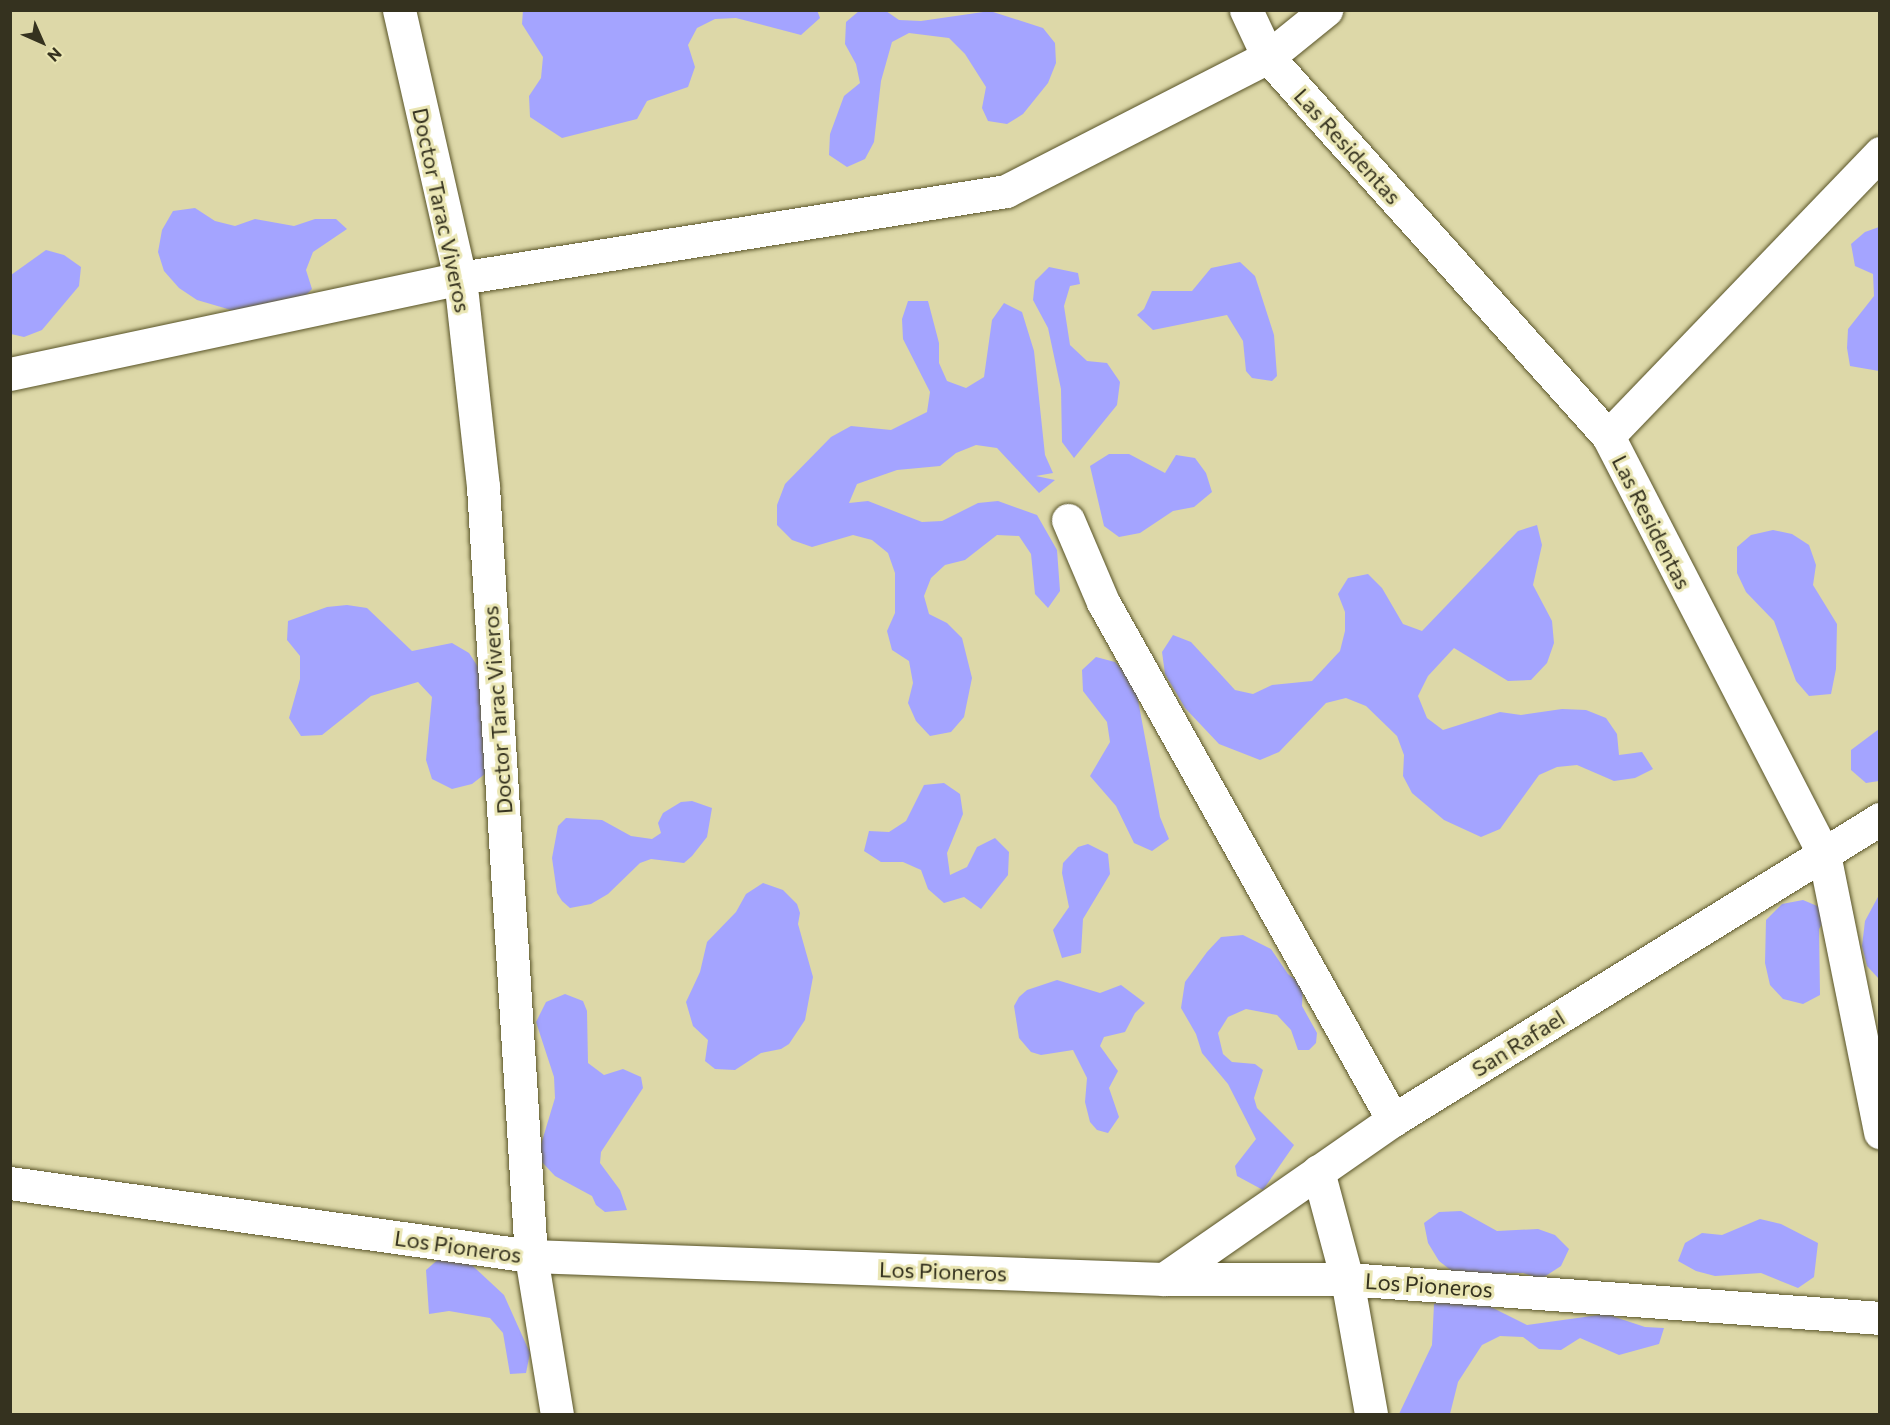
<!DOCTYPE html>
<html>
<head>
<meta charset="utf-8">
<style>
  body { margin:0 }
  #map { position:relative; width:1890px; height:1425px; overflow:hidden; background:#ddd8a8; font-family:Commissioner,sans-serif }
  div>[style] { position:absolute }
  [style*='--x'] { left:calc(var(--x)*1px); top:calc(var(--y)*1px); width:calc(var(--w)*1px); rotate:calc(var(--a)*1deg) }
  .green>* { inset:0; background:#a4a4ff }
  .roads { filter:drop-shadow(0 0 2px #595428) drop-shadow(0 0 2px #595428) }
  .minor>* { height:33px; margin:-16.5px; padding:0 16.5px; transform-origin:16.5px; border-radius:16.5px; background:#fff }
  span { translate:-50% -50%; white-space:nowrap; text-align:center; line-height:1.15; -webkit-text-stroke:6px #eae6b4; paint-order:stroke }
  .street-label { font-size:22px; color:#35321f }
  .frame { position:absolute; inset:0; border:12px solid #35321f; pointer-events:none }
  .north { position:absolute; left:12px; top:12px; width:60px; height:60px; -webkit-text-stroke:4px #eae6b4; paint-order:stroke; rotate:135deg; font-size:16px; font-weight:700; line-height:24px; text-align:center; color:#35321f }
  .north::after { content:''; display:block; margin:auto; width:21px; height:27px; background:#35321f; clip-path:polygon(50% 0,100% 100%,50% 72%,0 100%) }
</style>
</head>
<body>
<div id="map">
  <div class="green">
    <i style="clip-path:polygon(523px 10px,817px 10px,820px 18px,801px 35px,736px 18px,715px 19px,697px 28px,688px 45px,695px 67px,688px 87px,647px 101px,637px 119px,562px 138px,530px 117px,529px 96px,541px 78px,543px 57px,522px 24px)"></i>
    <i style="clip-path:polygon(859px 11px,886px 11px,899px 20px,921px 21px,990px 11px,1043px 28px,1055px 43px,1056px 63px,1048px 83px,1023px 114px,1007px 124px,988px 121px,982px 108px,986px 87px,965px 54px,949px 38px,909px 33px,892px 42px,881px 81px,874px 142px,865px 159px,847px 167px,829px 155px,830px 134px,844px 96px,860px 83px,856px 64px,845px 44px,846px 22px)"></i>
    <i style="clip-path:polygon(195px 208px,215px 221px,235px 226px,255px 219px,294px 226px,315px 219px,336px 219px,347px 229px,313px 252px,306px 270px,312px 289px,299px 302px,238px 312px,197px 300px,179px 288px,164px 271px,158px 252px,162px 230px,173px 211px)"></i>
    <i style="clip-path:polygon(1879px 227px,1880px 227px,1879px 371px,1850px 366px,1847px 348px,1848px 329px,1874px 296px,1873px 274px,1855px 266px,1851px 244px,1865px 232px)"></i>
    <i style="clip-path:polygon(46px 250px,64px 255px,81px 267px,79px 286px,42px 330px,24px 337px,11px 334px,11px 275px)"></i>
    <i style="clip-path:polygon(1240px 262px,1255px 276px,1274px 335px,1277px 376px,1272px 381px,1252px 378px,1246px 371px,1243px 341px,1227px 315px,1153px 330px,1137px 315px,1144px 309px,1152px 291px,1192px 291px,1211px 268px)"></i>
    <i style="clip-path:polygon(1049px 267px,1078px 273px,1080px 284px,1070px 286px,1064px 306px,1070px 345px,1087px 361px,1107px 363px,1120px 382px,1117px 405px,1074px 458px,1062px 442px,1061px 389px,1048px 328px,1033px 300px,1035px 281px)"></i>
    <i style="clip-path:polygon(908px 301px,928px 301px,939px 343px,939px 363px,947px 381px,966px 388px,984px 377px,992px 320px,1004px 303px,1022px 312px,1034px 351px,1045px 455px,1053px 473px,1036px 476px,1055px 480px,1039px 493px,997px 448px,976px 445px,956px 453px,940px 466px,897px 470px,857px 484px,849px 503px,868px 501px,922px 522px,942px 521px,978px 503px,998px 501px,1037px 515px,1057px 550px,1060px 591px,1048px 608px,1035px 594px,1031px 554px,1019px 536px,997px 535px,965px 560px,945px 565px,931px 578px,924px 596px,929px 614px,947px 623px,962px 638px,972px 678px,964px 717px,951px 732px,930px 736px,916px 721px,908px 703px,913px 683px,909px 661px,892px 650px,887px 631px,895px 613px,895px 573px,888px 553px,872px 540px,853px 535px,812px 547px,792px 540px,777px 525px,777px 505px,785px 484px,831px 437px,851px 426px,891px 430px,927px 412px,930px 392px,903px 339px,902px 319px)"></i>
    <i style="clip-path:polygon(1109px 454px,1129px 454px,1165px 473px,1176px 455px,1195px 458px,1206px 473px,1212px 492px,1194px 507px,1173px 511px,1140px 533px,1119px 537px,1104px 526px,1090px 466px)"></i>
    <i style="clip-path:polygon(1537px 525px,1542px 545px,1533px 585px,1552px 621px,1554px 643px,1547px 663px,1531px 680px,1508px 681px,1454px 648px,1428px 676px,1418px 696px,1427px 718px,1443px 730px,1500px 712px,1521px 715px,1562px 709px,1586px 710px,1606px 718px,1617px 734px,1619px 755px,1642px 752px,1653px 769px,1635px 778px,1614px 781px,1577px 765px,1557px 767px,1539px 775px,1500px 829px,1481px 837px,1444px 820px,1412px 793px,1403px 776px,1404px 755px,1397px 736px,1366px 706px,1346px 698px,1326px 703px,1279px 752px,1260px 760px,1219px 744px,1185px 708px,1165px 674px,1162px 652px,1173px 635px,1191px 642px,1235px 690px,1253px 694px,1272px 685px,1312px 681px,1340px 651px,1345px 631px,1345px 612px,1338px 594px,1348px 578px,1368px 574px,1382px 588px,1403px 624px,1422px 631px,1518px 531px)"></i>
    <i style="clip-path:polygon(1773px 530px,1792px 534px,1809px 545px,1816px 565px,1813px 585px,1837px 624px,1836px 669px,1831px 694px,1809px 696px,1796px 681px,1774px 621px,1746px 592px,1737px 573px,1737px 547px,1751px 535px)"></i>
    <i style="clip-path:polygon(347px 605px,367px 608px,412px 651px,452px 643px,469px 653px,480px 670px,490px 770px,472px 784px,452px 789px,432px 779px,426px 760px,432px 697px,418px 682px,371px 696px,322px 735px,301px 736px,289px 718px,300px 679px,300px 656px,287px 640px,288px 621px,327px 607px)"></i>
    <i style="clip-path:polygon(1096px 657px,1115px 662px,1129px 676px,1137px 695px,1160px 817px,1169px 839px,1152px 851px,1134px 843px,1116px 806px,1090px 776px,1110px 742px,1107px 722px,1083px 691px,1082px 670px)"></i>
    <i style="clip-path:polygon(1879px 729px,1879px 781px,1866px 783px,1851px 770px,1851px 750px)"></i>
    <i style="clip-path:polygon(944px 783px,960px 794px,963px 814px,947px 853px,950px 875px,967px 867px,977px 847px,995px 838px,1009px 852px,1008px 875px,981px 909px,964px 897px,944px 903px,928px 889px,921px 870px,903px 862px,881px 862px,864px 851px,869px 831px,889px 832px,906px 821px,924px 785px)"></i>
    <i style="clip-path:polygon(692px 801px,712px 808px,707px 837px,692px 856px,684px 863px,651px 859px,640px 863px,608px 894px,591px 904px,570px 908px,562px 901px,557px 893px,552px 858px,558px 826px,566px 818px,602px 820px,631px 836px,652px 839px,661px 833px,658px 823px,663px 813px,681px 802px)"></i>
    <i style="clip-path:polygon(1088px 844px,1108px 854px,1110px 874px,1083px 919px,1081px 953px,1062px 958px,1053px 930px,1069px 907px,1062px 873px,1063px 863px,1078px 847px)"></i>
    <i style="clip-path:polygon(763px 883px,783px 890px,797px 904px,800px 913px,798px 924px,813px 977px,805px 1020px,789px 1044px,781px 1049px,761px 1053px,735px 1070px,715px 1069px,705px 1061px,708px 1040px,693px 1026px,686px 1002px,700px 972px,707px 942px,736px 912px,746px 894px)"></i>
    <i style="clip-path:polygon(1879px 895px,1879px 979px,1867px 966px,1862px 946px,1865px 921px)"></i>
    <i style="clip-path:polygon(1803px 900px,1829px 911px,1819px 929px,1820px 995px,1803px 1004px,1783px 999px,1770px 985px,1765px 963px,1766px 920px,1782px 904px)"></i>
    <i style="clip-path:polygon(1243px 935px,1271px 949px,1288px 974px,1303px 986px,1302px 1006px,1317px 1033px,1316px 1043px,1309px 1050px,1298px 1050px,1291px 1030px,1277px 1015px,1246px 1009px,1228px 1017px,1218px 1033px,1223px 1054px,1232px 1062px,1255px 1064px,1263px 1070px,1254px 1098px,1257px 1108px,1294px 1145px,1263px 1190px,1237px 1176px,1235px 1166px,1256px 1139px,1228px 1084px,1202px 1053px,1196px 1034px,1181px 1008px,1185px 982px,1207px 952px,1221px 937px)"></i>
    <i style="clip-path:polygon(1057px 980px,1100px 993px,1121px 985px,1145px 1003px,1135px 1013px,1125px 1032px,1104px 1037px,1100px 1046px,1118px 1071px,1109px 1088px,1119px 1117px,1108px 1133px,1097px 1130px,1090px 1122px,1085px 1102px,1087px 1078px,1073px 1050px,1041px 1055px,1031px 1052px,1019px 1038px,1014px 1006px,1019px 997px,1027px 990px)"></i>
    <i style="clip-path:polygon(565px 994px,583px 1001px,587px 1011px,588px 1063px,604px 1075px,623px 1069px,641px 1077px,643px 1088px,601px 1152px,600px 1163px,620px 1190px,627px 1210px,605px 1212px,596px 1205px,592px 1196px,555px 1176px,541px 1161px,539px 1151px,555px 1098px,554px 1077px,536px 1022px,546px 1002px)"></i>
    <i style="clip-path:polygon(1461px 1211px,1497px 1231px,1538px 1229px,1555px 1235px,1569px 1249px,1561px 1266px,1541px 1279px,1523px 1273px,1457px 1275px,1439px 1261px,1428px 1243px,1424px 1223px,1439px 1212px)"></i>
    <i style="clip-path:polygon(1760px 1219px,1781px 1224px,1818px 1243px,1814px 1277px,1798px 1288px,1761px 1273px,1715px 1276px,1696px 1271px,1678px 1261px,1685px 1243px,1702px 1233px,1722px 1235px)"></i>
    <i style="clip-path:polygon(461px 1255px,504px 1295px,530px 1353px,526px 1373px,510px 1374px,503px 1333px,490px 1318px,449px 1311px,429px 1314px,426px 1270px,441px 1257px)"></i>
    <i style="clip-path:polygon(1453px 1295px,1473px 1298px,1527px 1325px,1606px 1314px,1645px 1327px,1664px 1328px,1659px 1344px,1619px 1355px,1580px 1338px,1561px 1350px,1539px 1349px,1523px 1337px,1500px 1336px,1482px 1345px,1458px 1382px,1450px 1414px,1399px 1414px,1432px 1345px,1434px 1304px)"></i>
  </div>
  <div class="roads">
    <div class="minor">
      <i style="--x:399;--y:10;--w:275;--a:77.2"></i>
      <i style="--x:460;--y:278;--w:210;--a:83.7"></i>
      <i style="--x:483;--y:487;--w:770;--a:86.43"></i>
      <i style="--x:531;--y:1256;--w:160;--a:80.7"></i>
      <i style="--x:1246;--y:10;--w:52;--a:64.9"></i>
      <i style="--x:1268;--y:57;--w:509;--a:48.1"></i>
      <i style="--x:1608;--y:436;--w:471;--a:62.7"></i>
      <i style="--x:1824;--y:854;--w:284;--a:78.6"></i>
      <i style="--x:10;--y:374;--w:460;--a:-12"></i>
      <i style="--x:460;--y:278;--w:553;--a:-9.05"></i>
      <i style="--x:1006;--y:191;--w:294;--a:-27.1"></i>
      <i style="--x:1268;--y:57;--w:75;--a:-39"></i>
      <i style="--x:1608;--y:436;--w:393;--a:-46.1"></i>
      <i style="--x:1068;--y:520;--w:89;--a:66.9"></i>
      <i style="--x:1103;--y:602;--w:594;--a:60.76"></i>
      <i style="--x:1318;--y:1171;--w:112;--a:75"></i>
      <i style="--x:1347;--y:1279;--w:137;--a:79.9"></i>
      <i style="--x:10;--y:1183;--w:526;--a:7.98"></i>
      <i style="--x:531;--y:1256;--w:633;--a:2.08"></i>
      <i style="--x:1164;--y:1279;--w:183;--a:0"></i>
      <i style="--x:1347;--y:1279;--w:534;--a:4.18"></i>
      <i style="--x:1164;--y:1279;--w:279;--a:-34.8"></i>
      <i style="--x:1393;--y:1120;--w:573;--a:-31.72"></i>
    </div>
  </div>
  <div class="street-label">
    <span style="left:1348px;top:146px;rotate:48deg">Las Residentas</span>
    <span style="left:442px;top:210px;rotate:78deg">Doctor Tarac Viveros</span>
    <span style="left:1652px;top:522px;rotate:63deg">Las Residentas</span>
    <span style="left:497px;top:710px;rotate:-94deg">Doctor Tarac Viveros</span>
    <span style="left:1518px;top:1043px;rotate:-32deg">San Rafael</span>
    <span style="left:458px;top:1246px;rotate:8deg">Los Pioneros</span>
    <span style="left:943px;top:1271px;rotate:2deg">Los Pioneros</span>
    <span style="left:1429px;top:1285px;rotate:4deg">Los Pioneros</span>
  </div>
  <div class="frame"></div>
  <div class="north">N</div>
</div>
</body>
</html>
